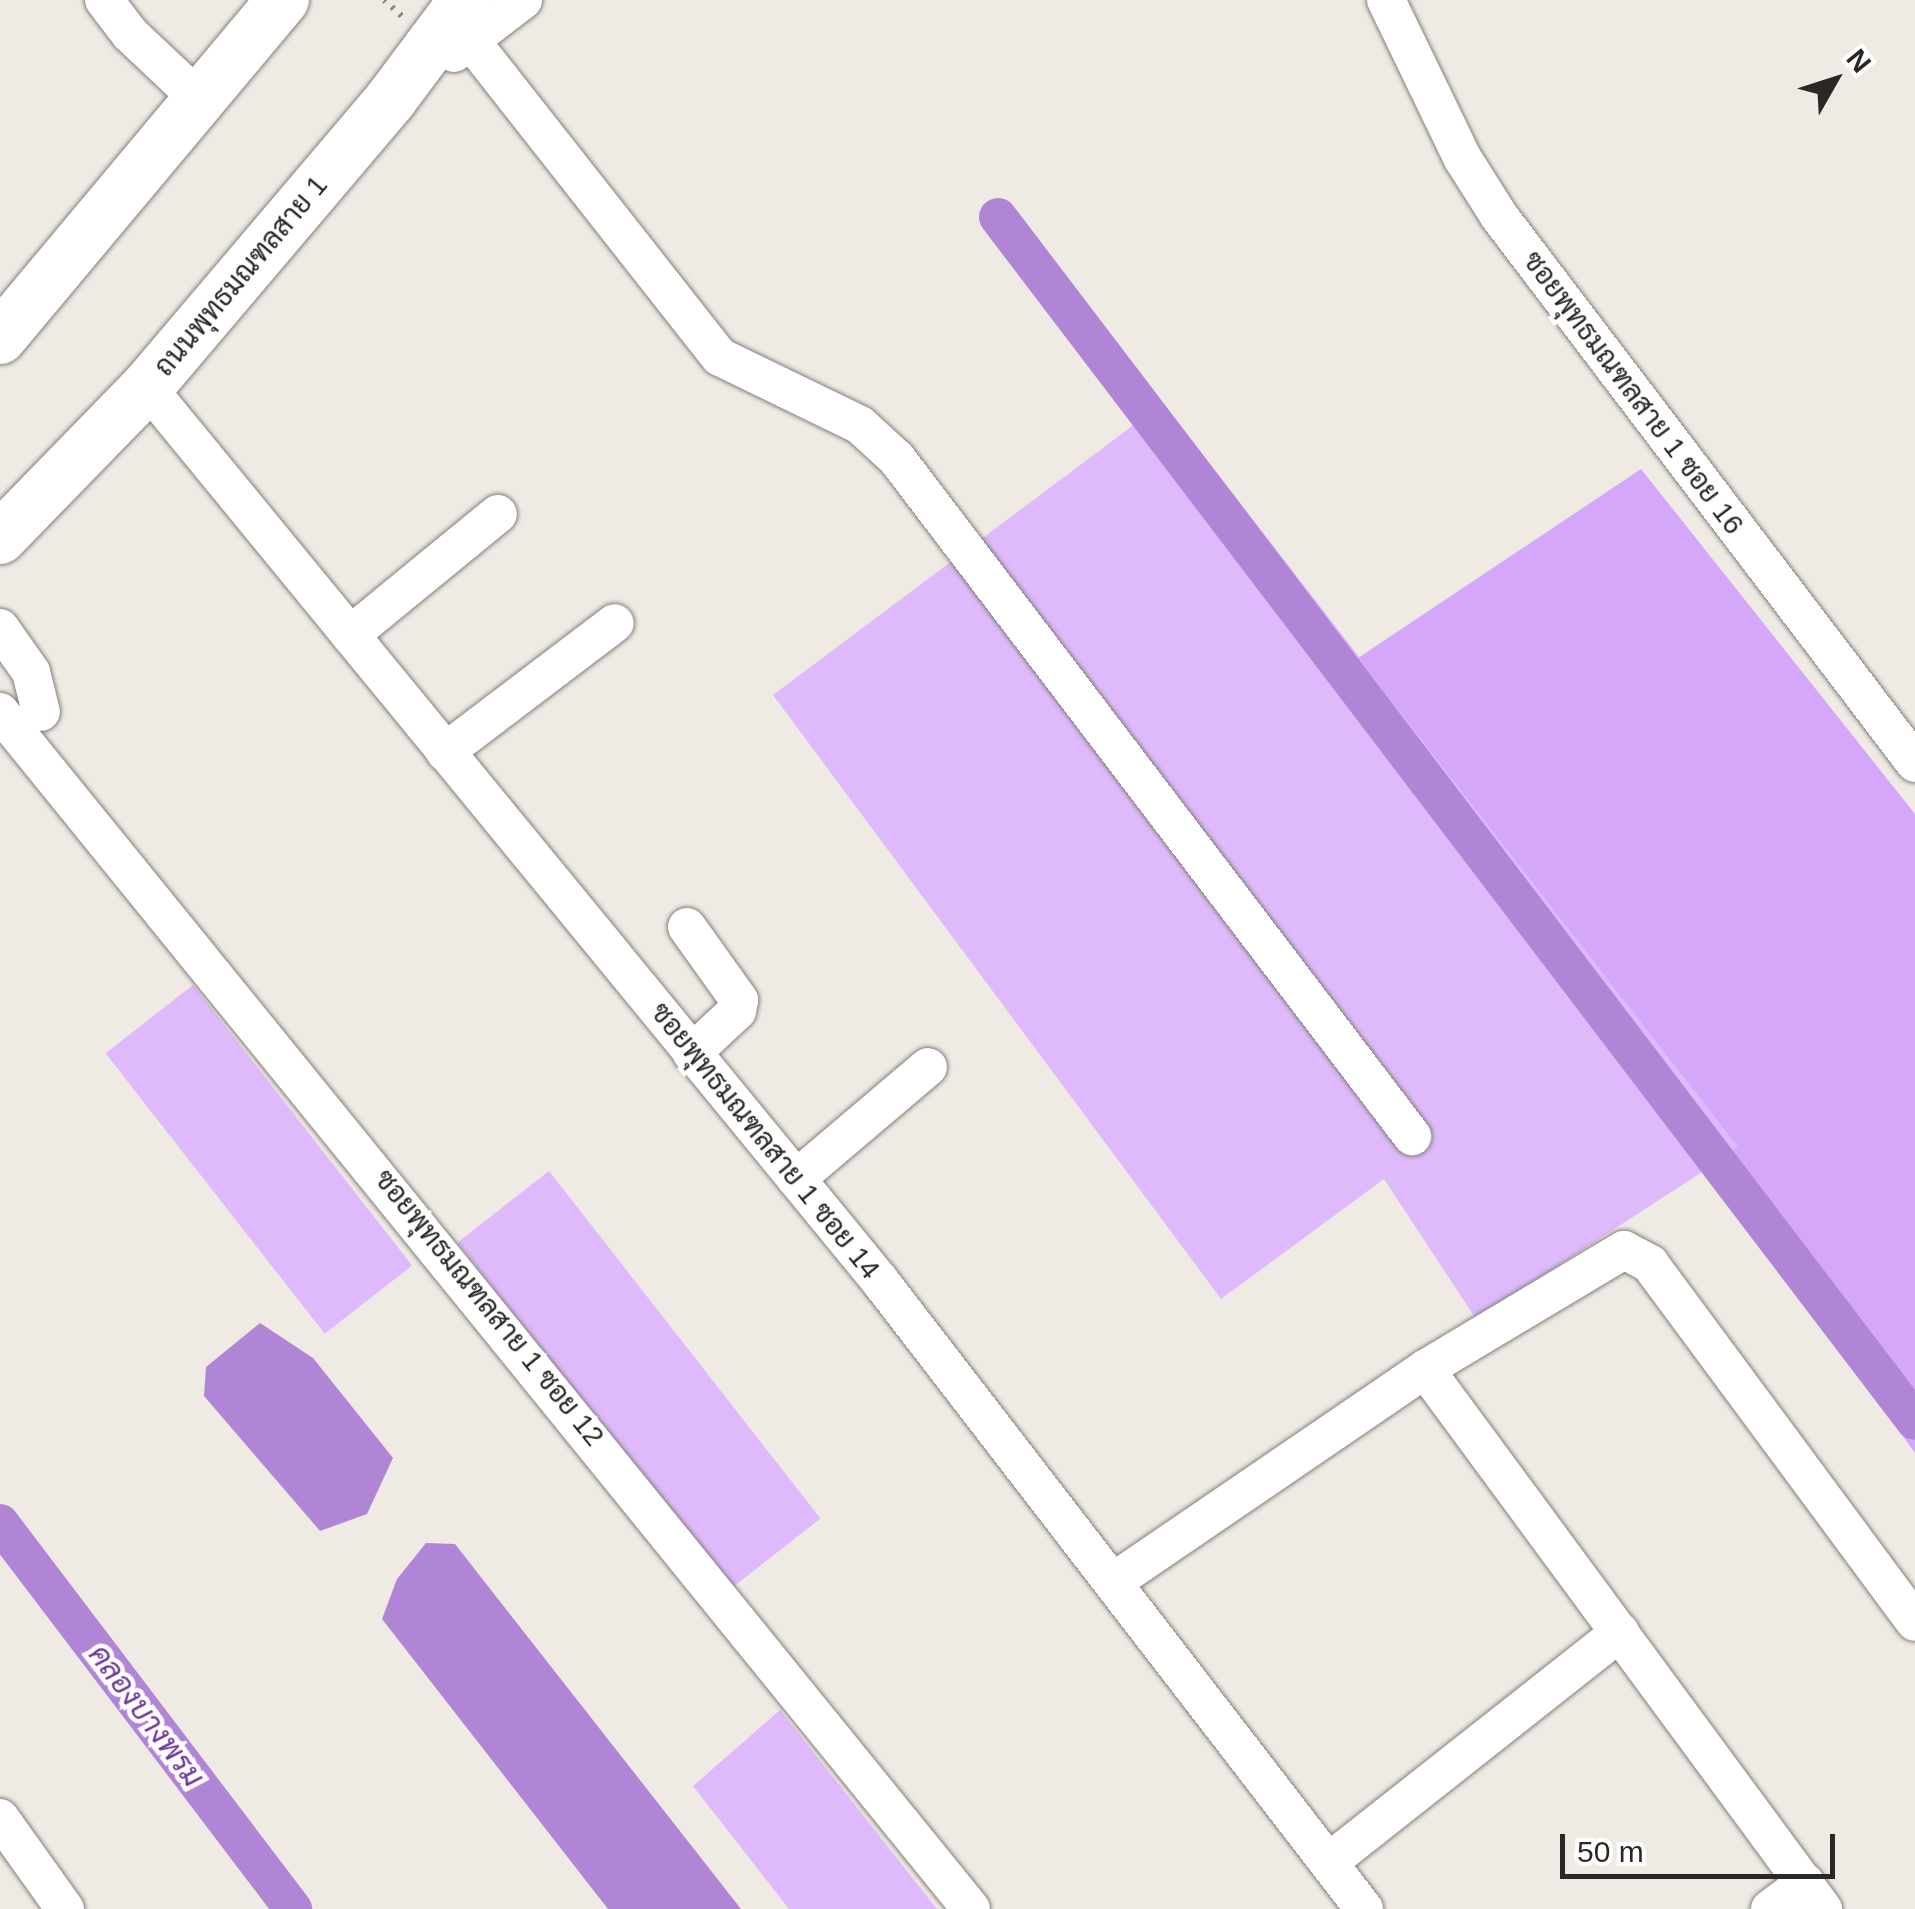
<!DOCTYPE html>
<html>
<head>
<meta charset="utf-8">
<style>
  body { margin:0 }
  #map { position:relative; width:1915px; height:1909px; overflow:hidden; background:#efebe4; font-family:Arial,Sarabun,sans-serif }
  div>[style] { position:absolute }
  [style*='--x'] { left:calc(var(--x)*1px); top:calc(var(--y)*1px); width:calc(var(--w)*1px); rotate:calc(var(--a)*1deg) }
  .green>* { inset:0; background:#debafd; transform-origin:0 0 }
  .forest>* { inset:0; background:#d4a7fa }
  .water>* { inset:0; background:#b185d6 }
  .canal>* { height:38px; margin:-19px; padding:0 19px; transform-origin:19px; border-radius:19px; background:#b185d6 }
  .path>* { height:6px; margin-top:-3px; transform-origin:0; background:repeating-linear-gradient(90deg,#8d8a86 0 2.5px,transparent 0 10.5px) }
  .roads { filter:drop-shadow(0 0 2px #837f79) drop-shadow(0 0 2px #837f79) }
  .minor>* { height:38px; margin:-19px; padding:0 19px; transform-origin:19px; border-radius:19px; background:#fff }
  .secondary>* { height:52px; margin:-26px; padding:0 26px; transform-origin:26px; border-radius:26px; background:#fff }
  span { translate:-50% -50%; white-space:nowrap; text-align:center; line-height:1.15; -webkit-text-stroke:9px #fff; paint-order:stroke }
  .street-label { font-size:28px; color:#2a2826 }
  .water-label { font-size:30px; color:#6f3797; font-style:italic }
  .north { position:absolute; left:1785px; top:30px; width:100px; height:100px; -webkit-text-stroke:8px #fff; paint-order:stroke; rotate:51deg; font-size:28px; font-weight:700; line-height:40px; text-align:center; color:#2a2826 }
  .north::after { content:''; display:block; margin:auto; width:35px; height:45px; background:#2a2826; clip-path:polygon(50% 0,100% 100%,50% 72%,0 100%) }
  .scale { position:absolute; left:1560px; top:1834px; width:275px; height:45px; box-sizing:border-box; border:5px solid #2a2826; border-top:0; padding-left:12px; font-size:30px; line-height:35px; white-space:nowrap; color:#2a2826; -webkit-text-stroke:8px #fff; paint-order:stroke }
</style>
</head>
<body>
<div id="map">
  <div class="green">
    <i style="clip-path:polygon(1163px 403px,1739px 1148px,1476px 1319px,1384px 1179px,1221px 1299px,773px 695px)"></i>
    <i style="left:193px;top:985px;width:356px;height:111px;rotate:52deg"></i>
    <i style="left:549px;top:1171px;width:441px;height:116px;rotate:52deg"></i>
    <i style="clip-path:polygon(780px 1710px,937px 1909px,789px 1909px,693px 1786px)"></i>
  </div>
  <div class="forest">
    <i style="clip-path:polygon(1641px 469px,1915px 814px,1915px 1453px,1708px 1167px,1738px 1147px,1358px 658px)"></i>
  </div>
  <div class="water">
    <i style="clip-path:polygon(260px 1323px,313px 1358px,393px 1458px,367px 1514px,320px 1531px,204px 1396px,206px 1367px)"></i>
    <i style="clip-path:polygon(426px 1543px,455px 1544px,741px 1909px,608px 1909px,382px 1619px,397px 1579px)"></i>
  </div>
  <div class="canal">
    <i style="--x:998;--y:217;--w:1513;--a:52.71"></i>
    <i style="--x:0;--y:1523;--w:485;--a:52.8"></i>
  </div>
  <div class="path">
    <i style="--x:384;--y:0;--w:24;--a:42"></i>
  </div>
  <div class="roads">
    <div class="minor">
      <i style="--x:104;--y:0;--w:43;--a:52.6"></i>
      <i style="--x:130;--y:34;--w:96;--a:43.3"></i>
      <i style="--x:1386;--y:0;--w:177;--a:64.2"></i>
      <i style="--x:1463;--y:159;--w:67;--a:57.7"></i>
      <i style="--x:1499;--y:216;--w:687;--a:52.75"></i>
      <i style="--x:471;--y:41;--w:402;--a:51.8"></i>
      <i style="--x:720;--y:357;--w:156;--a:25.9"></i>
      <i style="--x:860;--y:425;--w:50;--a:42.6"></i>
      <i style="--x:897;--y:459;--w:851;--a:52.74"></i>
      <i style="--x:454;--y:53;--w:87;--a:-37.5"></i>
      <i style="--x:147;--y:387;--w:1156;--a:50.65"></i>
      <i style="--x:880;--y:1281;--w:793;--a:52.38"></i>
      <i style="--x:0;--y:628;--w:54;--a:54.8"></i>
      <i style="--x:31;--y:672;--w:41;--a:76"></i>
      <i style="--x:350;--y:635;--w:191;--a:-39.3"></i>
      <i style="--x:0;--y:712;--w:1541;--a:50.95"></i>
      <i style="--x:445;--y:752;--w:213;--a:-37.2"></i>
      <i style="--x:687;--y:927;--w:90;--a:54.5"></i>
      <i style="--x:739;--y:1000;--w:11;--a:100"></i>
      <i style="--x:737;--y:1011;--w:62;--a:137"></i>
      <i style="--x:796;--y:1179;--w:173;--a:-40.3"></i>
      <i style="--x:1425;--y:1369;--w:671;--a:53.61"></i>
      <i style="--x:1113;--y:1582;--w:378;--a:-34.3"></i>
      <i style="--x:1425;--y:1369;--w:232;--a:-30.9"></i>
      <i style="--x:1624;--y:1250;--w:30;--a:28"></i>
      <i style="--x:1650;--y:1264;--w:445;--a:53.5"></i>
      <i style="--x:0;--y:1818;--w:112;--a:54.5"></i>
      <i style="--x:1329;--y:1862;--w:371;--a:-38.3"></i>
      <i style="--x:1770;--y:1909;--w:44;--a:-36.6"></i>
    </div>
    <div class="secondary">
      <i style="--x:0;--y:338;--w:441;--a:-50.1"></i>
      <i style="--x:0;--y:538;--w:211;--a:-45.8"></i>
      <i style="--x:147;--y:387;--w:377;--a:-49.7"></i>
      <i style="--x:391;--y:99;--w:124;--a:-53.2"></i>
    </div>
  </div>
  <div class="street-label">
    <span style="left:241px;top:276px;rotate:-50deg">ถนนพุทธมณฑลสาย 1</span>
    <span style="left:1633px;top:393px;rotate:53deg">ซอยพุทธมณฑลสาย 1 ซอย 16</span>
    <span style="left:765px;top:1141px;rotate:51deg">ซอยพุทธมณฑลสาย 1 ซอย 14</span>
    <span style="left:489px;top:1308px;rotate:51deg">ซอยพุทธมณฑลสาย 1 ซอย 12</span>
  </div>
  <div class="water-label">
    <span style="left:146px;top:1716px;rotate:53deg">คลองบางพรม</span>
  </div>
  <div class="north">N</div>
  <div class="scale">50 m</div>
</div>
</body>
</html>
